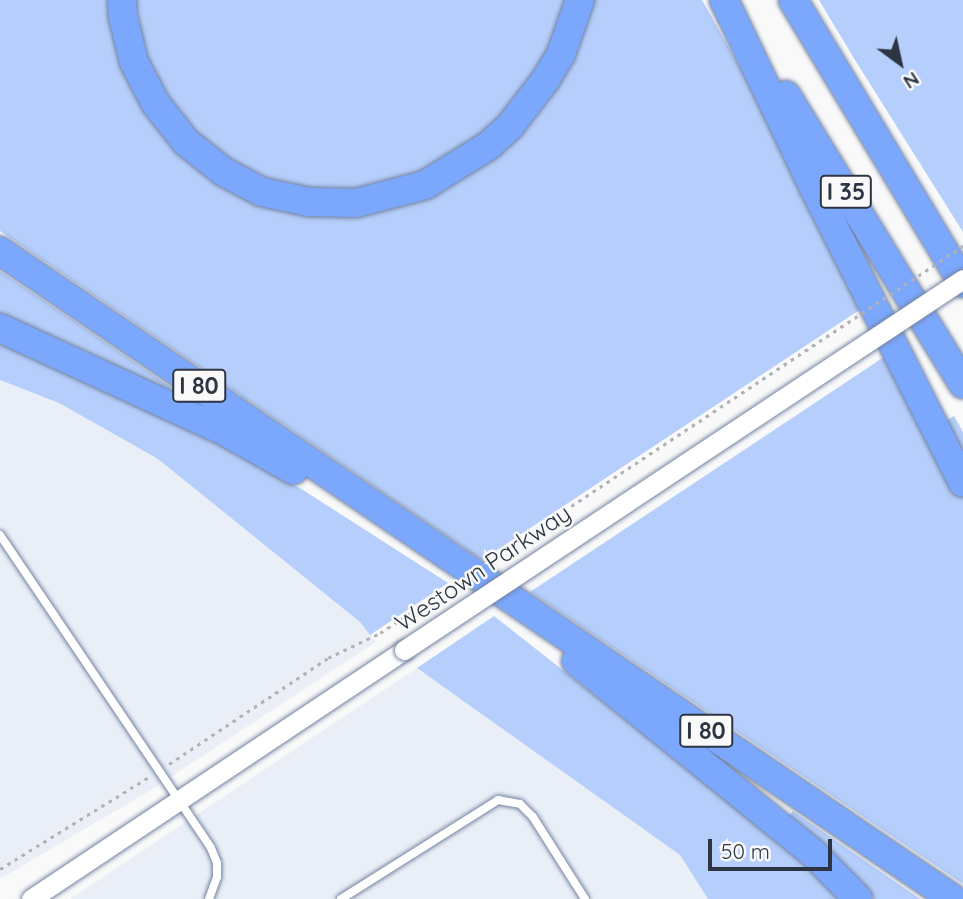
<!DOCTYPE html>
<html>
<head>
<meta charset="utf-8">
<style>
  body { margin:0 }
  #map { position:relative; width:963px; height:899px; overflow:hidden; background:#f9f9f9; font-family:Quicksand,sans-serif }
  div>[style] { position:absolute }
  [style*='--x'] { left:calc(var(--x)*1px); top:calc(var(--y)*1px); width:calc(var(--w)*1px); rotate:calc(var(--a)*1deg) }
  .built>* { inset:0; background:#eaeff7 }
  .green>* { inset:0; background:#b6cefb }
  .path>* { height:2.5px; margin-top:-1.25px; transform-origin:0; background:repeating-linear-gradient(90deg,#afb2b7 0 3.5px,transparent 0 8.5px) }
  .roads { filter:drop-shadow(0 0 2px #7383a1) drop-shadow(0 0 2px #7383a1) }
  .service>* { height:8px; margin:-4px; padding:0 4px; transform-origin:4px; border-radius:4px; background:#fff }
  .tertiary>* { height:19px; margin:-9.5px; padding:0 9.5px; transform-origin:9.5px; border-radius:9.5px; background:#fff }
  .motorway>* { height:28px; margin:-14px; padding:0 14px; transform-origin:14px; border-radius:14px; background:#7ba7fd }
  .path-bridge>* { height:2.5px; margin-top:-1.25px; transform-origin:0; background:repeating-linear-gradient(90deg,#afb2b7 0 3.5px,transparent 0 8.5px) }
  .bridges { filter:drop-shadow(0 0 2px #7383a1) drop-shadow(0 0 2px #7383a1) }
  .tertiary-bridge>* { height:19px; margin:-9.5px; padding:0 9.5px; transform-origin:9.5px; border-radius:9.5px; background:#fff }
  span { translate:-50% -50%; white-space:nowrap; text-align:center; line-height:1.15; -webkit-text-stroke:5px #f9f9f9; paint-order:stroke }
  .shield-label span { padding:2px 5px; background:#f9f9f9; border:2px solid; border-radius:5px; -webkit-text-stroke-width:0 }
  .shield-label { font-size:23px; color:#2e3542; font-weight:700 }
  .street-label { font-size:24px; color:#2e3542 }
  .north { position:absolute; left:865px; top:28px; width:70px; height:70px; -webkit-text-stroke:5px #f9f9f9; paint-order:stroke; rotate:147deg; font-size:19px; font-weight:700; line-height:28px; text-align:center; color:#2e3542 }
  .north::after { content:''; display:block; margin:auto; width:24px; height:32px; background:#2e3542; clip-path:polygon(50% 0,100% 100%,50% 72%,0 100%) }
  .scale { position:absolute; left:708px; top:839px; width:124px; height:32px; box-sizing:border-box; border:4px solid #2e3542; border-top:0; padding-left:9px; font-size:21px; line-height:24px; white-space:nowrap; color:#2e3542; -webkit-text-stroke:5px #f9f9f9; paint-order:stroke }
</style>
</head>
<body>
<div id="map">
  <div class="built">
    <i style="clip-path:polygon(0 380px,59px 403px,158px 459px,360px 622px,376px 642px,146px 793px,0 879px)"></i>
    <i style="clip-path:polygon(417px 668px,680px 855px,708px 899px,70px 899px)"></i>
  </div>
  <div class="green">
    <i style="clip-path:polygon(0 0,113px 0,137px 90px,287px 207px,466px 173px,590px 0,702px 0,742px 71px,864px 307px,482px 560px,0 231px)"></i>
    <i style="clip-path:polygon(135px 0,569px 0,549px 51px,514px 103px,468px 146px,413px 177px,382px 187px,325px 192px,270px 180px,224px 157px,203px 140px,165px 95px,152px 71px,143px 47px)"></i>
    <i style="clip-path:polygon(819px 0,963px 0,963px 232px,855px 60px)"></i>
    <i style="clip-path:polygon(0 271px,74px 321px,175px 390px,172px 394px,76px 347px,0 316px)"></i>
    <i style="clip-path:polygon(0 342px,193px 428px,303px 490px,448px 583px,370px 635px,360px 622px,158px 459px,59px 403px,0 380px)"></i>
    <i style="clip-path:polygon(890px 353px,963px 497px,963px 884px,530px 592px)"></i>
    <i style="clip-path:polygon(954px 416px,963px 432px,963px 467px,941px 423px)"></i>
    <i style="clip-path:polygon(494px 616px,795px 853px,842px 899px,708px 899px,680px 855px,417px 668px)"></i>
    <i style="clip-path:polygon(793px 811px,920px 899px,874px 899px,861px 882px,788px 817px)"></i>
  </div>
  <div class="path">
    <i style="--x:169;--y:764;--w:191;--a:-33.7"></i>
    <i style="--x:328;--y:658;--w:58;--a:-25.7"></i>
    <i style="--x:0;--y:869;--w:175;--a:-31.7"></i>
  </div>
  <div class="roads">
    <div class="service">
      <i style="--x:0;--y:535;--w:377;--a:56"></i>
      <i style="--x:211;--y:848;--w:16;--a:68"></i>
      <i style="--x:217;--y:863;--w:14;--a:90"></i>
      <i style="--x:217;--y:877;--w:23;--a:110"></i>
      <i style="--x:341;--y:899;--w:186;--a:-32.2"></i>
      <i style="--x:498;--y:800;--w:22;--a:10"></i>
      <i style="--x:520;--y:804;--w:18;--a:45"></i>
      <i style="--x:533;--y:817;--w:97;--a:57.6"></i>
    </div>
    <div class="tertiary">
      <i style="--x:31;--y:899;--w:448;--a:-33.7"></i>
    </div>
    <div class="motorway">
      <i style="--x:122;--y:0;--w:17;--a:87"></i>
      <i style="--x:123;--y:17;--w:46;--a:76.3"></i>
      <i style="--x:134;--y:62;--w:47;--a:62.4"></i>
      <i style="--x:156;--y:104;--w:48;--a:51.7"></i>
      <i style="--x:186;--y:142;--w:48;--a:38.3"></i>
      <i style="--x:224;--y:172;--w:43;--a:27.8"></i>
      <i style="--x:262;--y:192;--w:48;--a:12"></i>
      <i style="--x:309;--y:202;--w:47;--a:1.2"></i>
      <i style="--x:356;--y:203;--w:71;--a:-14.6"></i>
      <i style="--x:425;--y:185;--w:74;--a:-31.8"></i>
      <i style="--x:488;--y:146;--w:30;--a:-42"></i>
      <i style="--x:510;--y:126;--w:59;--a:-52.5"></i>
      <i style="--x:546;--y:79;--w:29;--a:-59"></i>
      <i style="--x:561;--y:54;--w:57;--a:-70.6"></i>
      <i style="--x:724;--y:0;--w:208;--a:64.4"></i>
      <i style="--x:814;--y:188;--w:330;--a:63.2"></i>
      <i style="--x:793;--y:0;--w:330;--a:59"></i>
      <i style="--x:786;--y:95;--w:339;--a:58.5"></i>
      <i style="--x:0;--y:251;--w:1152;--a:34.21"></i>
      <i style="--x:0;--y:328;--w:251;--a:24.7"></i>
      <i style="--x:228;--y:433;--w:75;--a:29.6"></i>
      <i style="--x:576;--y:661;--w:306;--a:39"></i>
      <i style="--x:814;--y:854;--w:63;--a:45.6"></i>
    </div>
  </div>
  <div class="path-bridge">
    <i style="--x:380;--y:633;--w:700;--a:-33.58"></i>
  </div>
  <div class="bridges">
    <div class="tertiary-bridge">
      <i style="--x:404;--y:650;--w:671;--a:-33.57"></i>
    </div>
  </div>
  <div class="shield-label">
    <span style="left:846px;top:192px">I 35</span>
    <span style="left:199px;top:386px">I 80</span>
    <span style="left:706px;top:731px">I 80</span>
  </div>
  <div class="street-label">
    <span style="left:483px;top:568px;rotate:-34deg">Westown Parkway</span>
  </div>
  <div class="north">N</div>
  <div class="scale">50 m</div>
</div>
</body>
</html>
